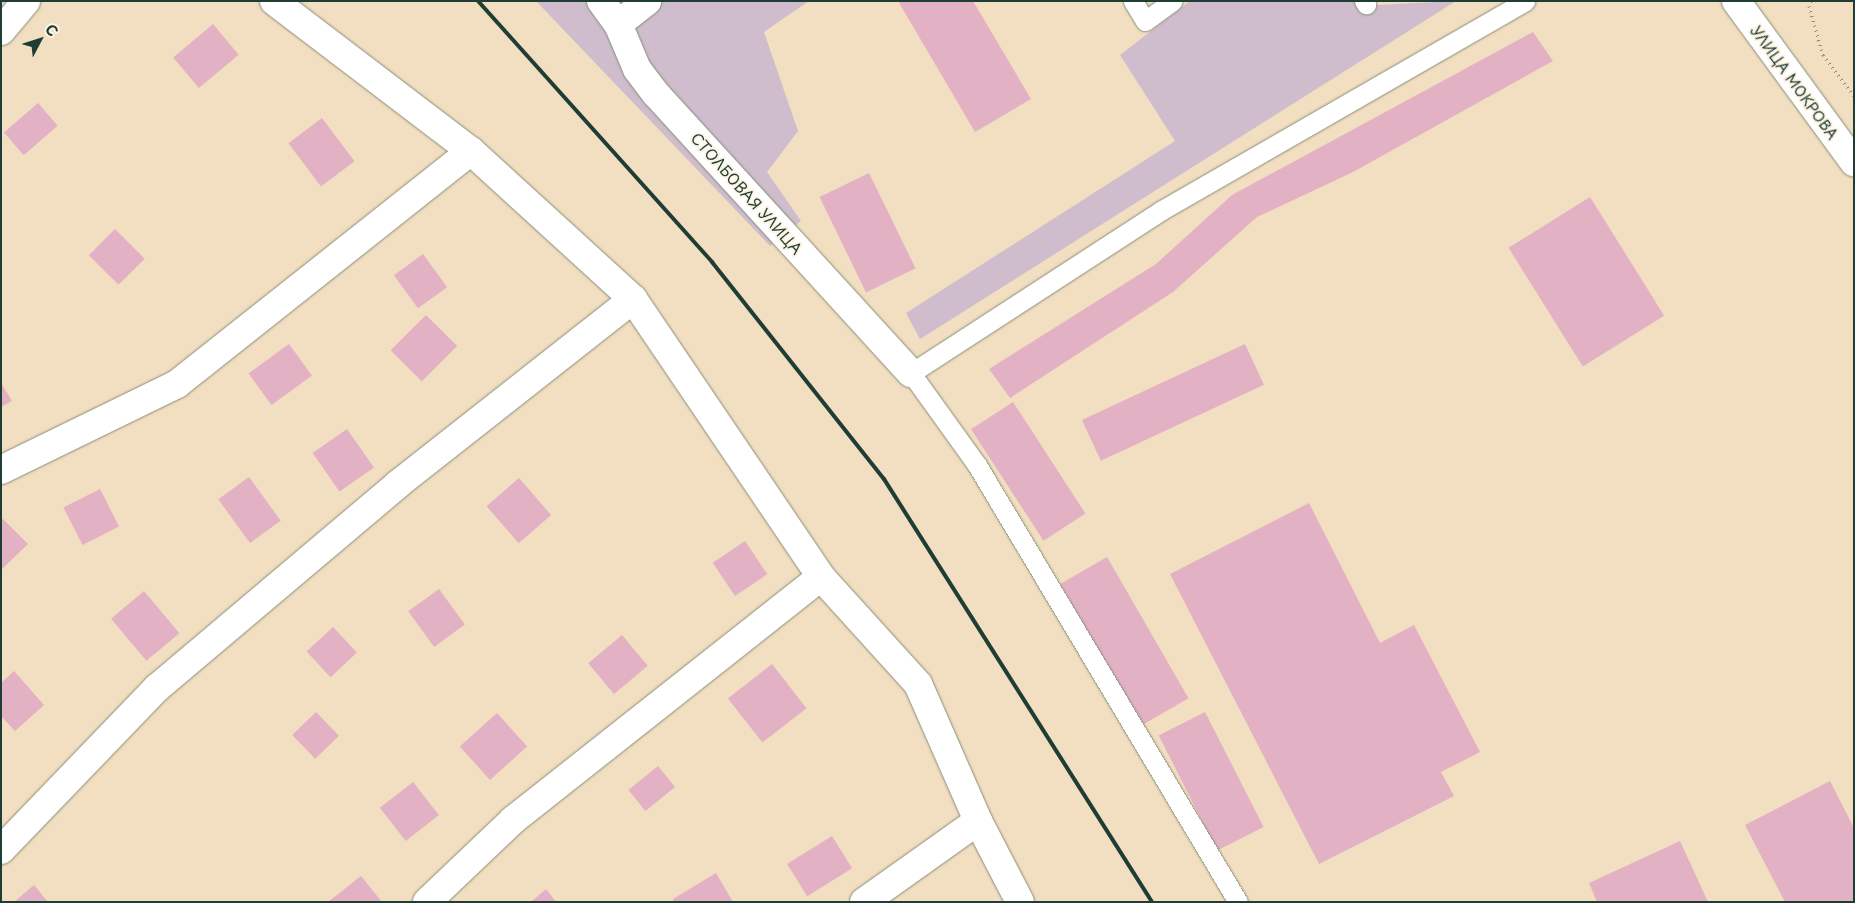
<!DOCTYPE html>
<html>
<head>
<meta charset="utf-8">
<style>
  body { margin:0 }
  #map { position:relative; width:1855px; height:903px; overflow:hidden; background:#f2dec0; font-family:"Playpen Sans",sans-serif }
  div>[style] { position:absolute }
  [style*='--x'] { left:calc(var(--x)*1px); top:calc(var(--y)*1px); width:calc(var(--w)*1px); rotate:calc(var(--a)*1deg) }
  .industrial>* { inset:0; background:#cfbdce }
  .building>* { inset:0; background:#e3b1c4; transform-origin:0 0 }
  .path>* { height:3px; margin-top:-1.5px; transform-origin:0; background:repeating-linear-gradient(90deg,#888e7a 0 1px,transparent 0 5px) }
  .roads { filter:drop-shadow(0 0 1px #888e7a) drop-shadow(0 0 1px #888e7a) }
  .lane>* { height:19px; margin:-9.5px; padding:0 9.5px; transform-origin:9.5px; border-radius:9.5px; background:#fff }
  .street>* { height:28px; margin:-14px; padding:0 14px; transform-origin:14px; border-radius:14px; background:#fff }
  .secondary>* { height:28px; margin:-14px; padding:0 14px; transform-origin:14px; border-radius:14px; background:#fff }
  .rail>* { height:4px; margin:-2px; padding:0 2px; transform-origin:2px; border-radius:2px; background:#1f3d34 }
  span { translate:-50% -50%; white-space:nowrap; text-align:center; line-height:1.15; -webkit-text-stroke:4px #fcf5e5; paint-order:stroke }
  .street-label { font-size:15px; color:#1f3d34 }
  .frame { position:absolute; inset:0; border:2px solid #1f3d34; pointer-events:none }
  .north { position:absolute; left:15px; top:15px; width:50px; height:50px; -webkit-text-stroke:4px #fcf5e5; paint-order:stroke; rotate:50deg; font-size:14px; font-weight:700; line-height:20px; text-align:center; color:#1f3d34 }
  .north::after { content:''; display:block; margin:auto; width:18px; height:22px; background:#1f3d34; clip-path:polygon(50% 0,100% 100%,50% 72%,0 100%) }
</style>
</head>
<body>
<div id="map">
  <div class="industrial">
    <i style="clip-path:polygon(536px 1px,809px 1px,764px 32px,798px 131px,767px 172px,801px 221px,770px 246px)"></i>
    <i style="clip-path:polygon(1190px 1px,1374px 1px,1377px 5px,1456px 1px,920px 339px,906px 313px,1175px 141px,1120px 55px)"></i>
  </div>
  <div class="building">
    <i style="clip-path:polygon(898px 1px,973px 1px,1031px 99px,975px 132px)"></i>
    <i style="left:213px;top:24px;width:40px;height:52px;rotate:50deg"></i>
    <i style="clip-path:polygon(1533px 32px,1553px 61px,1353px 172px,1257px 217px,1173px 292px,1010px 398px,989px 369px,1156px 264px,1232px 195px)"></i>
    <i style="left:38px;top:103px;width:30px;height:45px;rotate:49deg"></i>
    <i style="left:322px;top:118px;width:54px;height:42px;rotate:53deg"></i>
    <i style="left:869px;top:173px;width:106px;height:55px;rotate:64deg"></i>
    <i style="left:1590px;top:197px;width:140px;height:96px;rotate:58deg"></i>
    <i style="left:115px;top:229px;width:42px;height:37px;rotate:45deg"></i>
    <i style="left:423px;top:254px;width:41px;height:36px;rotate:54deg"></i>
    <i style="left:426px;top:315px;width:44px;height:50px;rotate:45deg"></i>
    <i style="left:289px;top:344px;width:39px;height:50px;rotate:54deg"></i>
    <i style="left:1245px;top:344px;width:45px;height:180px;rotate:65deg"></i>
    <i style="clip-path:polygon(1px 383px,12px 401px,1px 407px)"></i>
    <i style="left:1013px;top:402px;width:133px;height:50px;rotate:57deg"></i>
    <i style="left:347px;top:429px;width:47px;height:42px;rotate:55deg"></i>
    <i style="left:249px;top:477px;width:54px;height:38px;rotate:54deg"></i>
    <i style="left:519px;top:478px;width:49px;height:43px;rotate:49deg"></i>
    <i style="left:100px;top:489px;width:42px;height:41px;rotate:63deg"></i>
    <i style="clip-path:polygon(1309px 503px,1380px 643px,1414px 625px,1480px 752px,1441px 772px,1454px 796px,1319px 864px,1170px 574px)"></i>
    <i style="clip-path:polygon(3px 519px,28px 544px,1px 570px,1px 520px)"></i>
    <i style="left:745px;top:541px;width:40px;height:39px;rotate:56deg"></i>
    <i style="left:1107px;top:557px;width:163px;height:54px;rotate:60deg"></i>
    <i style="left:439px;top:589px;width:44px;height:38px;rotate:54deg"></i>
    <i style="left:144px;top:591px;width:55px;height:43px;rotate:50deg"></i>
    <i style="left:333px;top:627px;width:35px;height:36px;rotate:47deg"></i>
    <i style="left:622px;top:635px;width:40px;height:44px;rotate:50deg"></i>
    <i style="left:772px;top:664px;width:56px;height:56px;rotate:52deg"></i>
    <i style="clip-path:polygon(14px 671px,44px 705px,15px 731px,1px 716px,1px 683px)"></i>
    <i style="left:316px;top:712px;width:33px;height:33px;rotate:46deg"></i>
    <i style="left:1205px;top:712px;width:129px;height:52px;rotate:63deg"></i>
    <i style="left:497px;top:713px;width:45px;height:50px;rotate:48deg"></i>
    <i style="left:658px;top:766px;width:27px;height:38px;rotate:51deg"></i>
    <i style="clip-path:polygon(1830px 781px,1854px 828px,1854px 902px,1785px 902px,1745px 825px)"></i>
    <i style="left:413px;top:782px;width:42px;height:42px;rotate:52deg"></i>
    <i style="left:832px;top:836px;width:38px;height:53px;rotate:58deg"></i>
    <i style="clip-path:polygon(1680px 841px,1708px 902px,1597px 902px,1589px 883px)"></i>
    <i style="clip-path:polygon(716px 873px,733px 902px,674px 902px,673px 899px)"></i>
    <i style="clip-path:polygon(361px 876px,382px 902px,328px 902px)"></i>
    <i style="clip-path:polygon(34px 885px,48px 902px,14px 902px)"></i>
    <i style="clip-path:polygon(546px 889px,556px 902px,531px 902px)"></i>
  </div>
  <div class="path">
    <i style="--x:1811;--y:1;--w:5;--a:112"></i>
    <i style="--x:1809;--y:6;--w:51;--a:74.1"></i>
    <i style="--x:1823;--y:55;--w:51;--a:52.9"></i>
  </div>
  <div class="roads">
    <div class="lane">
      <i style="--x:1133;--y:1;--w:23;--a:59"></i>
      <i style="--x:1145;--y:21;--w:34;--a:-36"></i>
      <i style="--x:1364;--y:1;--w:4;--a:56"></i>
      <i style="--x:1238;--y:902;--w:509;--a:-120.85"></i>
      <i style="--x:977;--y:465;--w:113;--a:-125.7"></i>
      <i style="--x:911;--y:373;--w:299;--a:-33"></i>
      <i style="--x:1162;--y:210;--w:419;--a:-29.9"></i>
    </div>
    <div class="street">
      <i style="--x:274;--y:1;--w:248;--a:37.3"></i>
      <i style="--x:471;--y:151;--w:219;--a:42.4"></i>
      <i style="--x:633;--y:299;--w:336;--a:55.9"></i>
      <i style="--x:821;--y:577;--w:144;--a:47.8"></i>
      <i style="--x:918;--y:684;--w:150;--a:66.3"></i>
      <i style="--x:978;--y:821;--w:91;--a:62.6"></i>
      <i style="--x:601;--y:1;--w:29;--a:54"></i>
      <i style="--x:618;--y:24;--w:49;--a:67.1"></i>
      <i style="--x:637;--y:69;--w:31;--a:53"></i>
      <i style="--x:656;--y:94;--w:378;--a:47.6"></i>
      <i style="--x:618;--y:24;--w:37;--a:-38"></i>
      <i style="--x:1;--y:31;--w:39;--a:-50"></i>
      <i style="--x:1;--y:470;--w:196;--a:-26"></i>
      <i style="--x:177;--y:384;--w:375;--a:-38.4"></i>
      <i style="--x:1;--y:850;--w:225;--a:-46.1"></i>
      <i style="--x:157;--y:688;--w:316;--a:-40.2"></i>
      <i style="--x:398;--y:484;--w:299;--a:-38.2"></i>
      <i style="--x:427;--y:902;--w:119;--a:-43.6"></i>
      <i style="--x:513;--y:820;--w:392;--a:-38.3"></i>
      <i style="--x:864;--y:902;--w:140;--a:-35.4"></i>
    </div>
    <div class="secondary">
      <i style="--x:1736;--y:1;--w:200;--a:53.8"></i>
    </div>
  </div>
  <div class="rail">
    <i style="--x:478;--y:1;--w:351;--a:48.1"></i>
    <i style="--x:712;--y:262;--w:277;--a:51.6"></i>
    <i style="--x:884;--y:479;--w:501;--a:57.64"></i>
  </div>
  <div class="street-label">
    <span style="left:1795px;top:82px;rotate:54deg">УЛИЦА МОКРОВА</span>
    <span style="left:747px;top:193px;rotate:48deg">СТОЛБОВАЯ УЛИЦА</span>
  </div>
  <div class="frame"></div>
  <div class="north">С</div>
</div>
</body>
</html>
